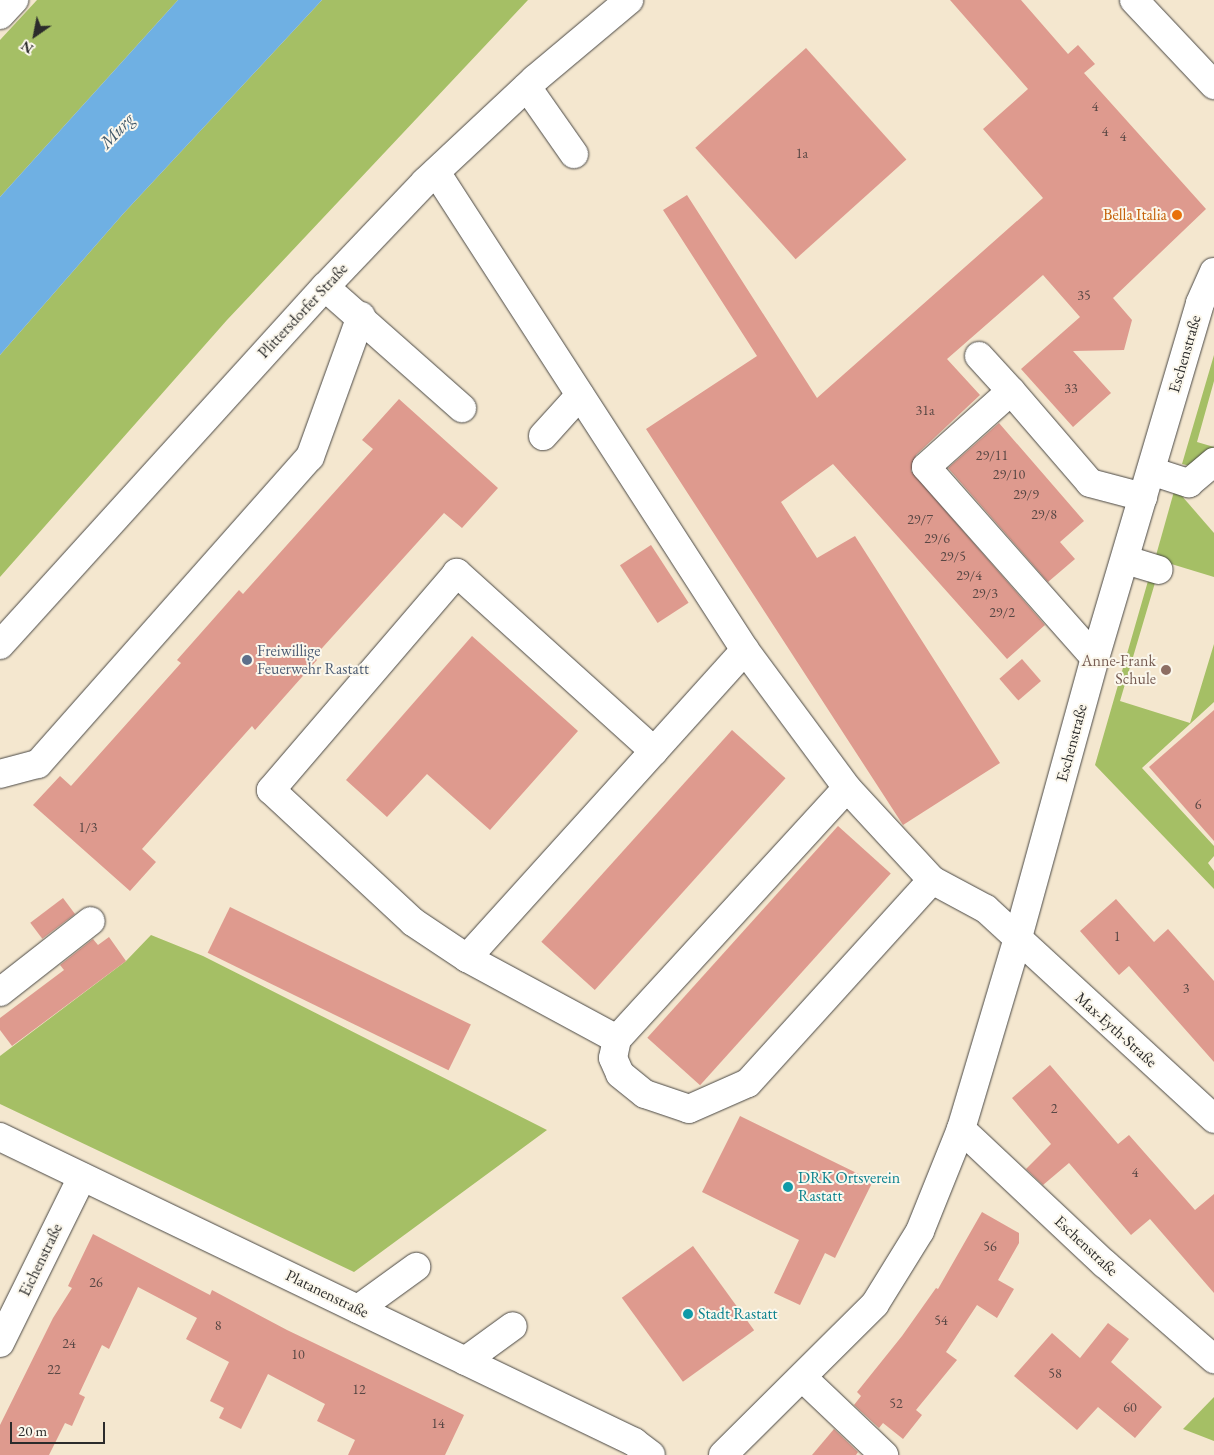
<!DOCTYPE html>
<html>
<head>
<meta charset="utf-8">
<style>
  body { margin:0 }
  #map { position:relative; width:1214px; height:1455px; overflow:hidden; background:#f4e7cf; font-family:"EB Garamond",serif }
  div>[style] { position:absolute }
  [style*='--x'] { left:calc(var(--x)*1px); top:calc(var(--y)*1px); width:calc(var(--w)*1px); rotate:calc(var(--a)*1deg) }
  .green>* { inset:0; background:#a5bf65 }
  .water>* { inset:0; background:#6fb0e3 }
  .building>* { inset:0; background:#de9a8e; transform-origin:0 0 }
  .roads { filter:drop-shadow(0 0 1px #494744) drop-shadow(0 0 1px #494744) }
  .minor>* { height:28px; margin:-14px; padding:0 14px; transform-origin:14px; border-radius:14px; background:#fff }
  .major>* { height:28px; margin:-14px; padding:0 14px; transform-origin:14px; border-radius:14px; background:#fff }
  .dots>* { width:14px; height:14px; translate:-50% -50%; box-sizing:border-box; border:2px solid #fbf7ec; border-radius:50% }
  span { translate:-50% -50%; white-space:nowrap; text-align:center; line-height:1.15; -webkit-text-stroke:4px #fbf7ec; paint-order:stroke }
  .number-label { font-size:14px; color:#584744 }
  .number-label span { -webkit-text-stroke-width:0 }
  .food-label { font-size:16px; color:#c56008 }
  .right { translate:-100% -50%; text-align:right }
  .street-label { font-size:16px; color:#2b2b2b }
  .service-label { font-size:16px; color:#4e5e75 }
  .left { translate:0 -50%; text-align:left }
  .education-label { font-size:16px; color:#785e54 }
  .culture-label { font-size:16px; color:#0d838f }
  .water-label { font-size:18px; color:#435a6b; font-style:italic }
  .north { position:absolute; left:10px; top:10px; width:50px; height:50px; -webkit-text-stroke:4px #fbf7ec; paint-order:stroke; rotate:213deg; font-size:14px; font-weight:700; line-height:20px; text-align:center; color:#2b2b2b }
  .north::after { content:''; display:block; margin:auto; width:18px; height:22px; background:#2b2b2b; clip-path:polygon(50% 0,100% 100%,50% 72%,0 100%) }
  .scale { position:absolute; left:10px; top:1422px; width:95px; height:22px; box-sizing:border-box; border:2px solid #2b2b2b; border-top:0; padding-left:6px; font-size:15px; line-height:18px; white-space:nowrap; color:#2b2b2b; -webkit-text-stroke:4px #fbf7ec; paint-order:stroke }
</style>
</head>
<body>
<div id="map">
  <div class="green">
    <i style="clip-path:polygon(37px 0,178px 0,0 197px,0 40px)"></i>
    <i style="clip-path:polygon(322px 0,528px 0,227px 320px,0 577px,0 355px,123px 214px)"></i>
    <i style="clip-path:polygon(1214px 355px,1214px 381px,1197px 442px,1214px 447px,1214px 455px,1199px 468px,1182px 464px)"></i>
    <i style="clip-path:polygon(1175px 488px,1214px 533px,1214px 577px,1155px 559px)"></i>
    <i style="clip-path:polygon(1150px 574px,1157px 576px,1120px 701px,1190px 723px,1214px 644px,1214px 702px,1142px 768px,1214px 846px,1214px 856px,1208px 863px,1214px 871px,1214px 889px,1095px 765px)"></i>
    <i style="clip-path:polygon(151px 935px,203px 956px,547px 1130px,354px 1272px,0 1104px,0 1056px,126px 961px)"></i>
    <i style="clip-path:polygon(1214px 1397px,1214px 1441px,1183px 1429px)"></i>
  </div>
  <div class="water">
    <i style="clip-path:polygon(178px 0,322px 0,123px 214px,0 355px,0 197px)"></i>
  </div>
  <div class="building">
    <i style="clip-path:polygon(950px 0,1021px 0,1068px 54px,1078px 45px,1095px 64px,1084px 73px,1206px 209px,1113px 298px,1132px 320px,1124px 350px,1073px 351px,1111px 393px,1073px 427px,1021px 369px,1080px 317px,1043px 275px,947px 359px,980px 395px,916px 455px,911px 471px,1045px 625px,1007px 659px,833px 464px,781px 502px,817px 558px,855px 536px,1000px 763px,903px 825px,646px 429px,757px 356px,663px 210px,687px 195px,817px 398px,1043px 198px,983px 129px,1028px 89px)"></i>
    <i style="left:806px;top:48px;width:150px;height:149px;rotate:48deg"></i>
    <i style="clip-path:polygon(399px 399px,498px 488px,462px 528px,444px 513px,314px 657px,317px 660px,255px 730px,252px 726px,142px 849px,156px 862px,130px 891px,33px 805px,60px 776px,71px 786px,181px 663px,177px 660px,239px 590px,243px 594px,373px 449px,362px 440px)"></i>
    <i style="clip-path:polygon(999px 423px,1084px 521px,1060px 542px,1075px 559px,1048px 582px,948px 468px)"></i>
    <i style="left:651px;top:545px;width:69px;height:37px;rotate:57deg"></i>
    <i style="clip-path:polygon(472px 636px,578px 731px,490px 830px,427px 774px,387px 817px,346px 780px)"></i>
    <i style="left:1022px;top:659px;width:29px;height:30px;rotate:49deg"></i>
    <i style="clip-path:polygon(1214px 710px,1214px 841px,1149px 767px)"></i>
    <i style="left:732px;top:730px;width:72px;height:285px;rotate:42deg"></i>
    <i style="left:838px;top:826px;width:71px;height:285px;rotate:42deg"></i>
    <i style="left:63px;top:898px;width:20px;height:41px;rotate:53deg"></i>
    <i style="clip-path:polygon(1116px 899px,1154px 942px,1168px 929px,1214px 981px,1214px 1062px,1129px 966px,1119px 975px,1080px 931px)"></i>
    <i style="left:230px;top:907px;width:268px;height:51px;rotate:26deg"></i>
    <i style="clip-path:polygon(109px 937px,126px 961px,12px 1046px,0 1030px,0 1018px,64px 970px,60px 965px,93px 939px,98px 945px)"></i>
    <i style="clip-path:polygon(1050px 1065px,1118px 1144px,1129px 1135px,1195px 1210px,1214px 1194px,1214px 1293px,1150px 1219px,1131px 1235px,1069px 1163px,1043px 1185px,1026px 1169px,1051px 1144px,1012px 1098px)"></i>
    <i style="clip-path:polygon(740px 1116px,873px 1181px,835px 1258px,825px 1253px,800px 1305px,774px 1293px,799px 1240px,702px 1192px)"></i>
    <i style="clip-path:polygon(982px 1212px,1019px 1233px,1019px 1243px,998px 1280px,1014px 1289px,997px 1318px,977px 1305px,946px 1352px,957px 1360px,916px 1410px,922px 1415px,903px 1439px,883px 1423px,879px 1428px,854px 1405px,861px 1396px,857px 1392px,902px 1336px,936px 1288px,938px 1289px)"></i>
    <i style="clip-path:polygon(93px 1234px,210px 1295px,212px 1290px,287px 1330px,464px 1415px,445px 1455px,348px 1455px,355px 1440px,317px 1421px,325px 1404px,268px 1374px,241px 1429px,219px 1418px,224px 1408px,210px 1401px,229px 1362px,186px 1339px,197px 1318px,138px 1287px,109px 1349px,102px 1345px,79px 1394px,85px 1397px,72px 1426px,65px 1423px,49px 1455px,0 1455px,0 1425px,53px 1318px,72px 1288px,68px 1286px)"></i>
    <i style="left:693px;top:1246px;width:104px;height:88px;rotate:54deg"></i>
    <i style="clip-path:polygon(1108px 1323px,1129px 1339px,1111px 1362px,1162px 1407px,1135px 1438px,1098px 1407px,1077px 1430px,1014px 1376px,1052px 1333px,1080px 1358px)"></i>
    <i style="clip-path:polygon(834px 1429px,858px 1452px,856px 1455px,812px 1455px)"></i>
  </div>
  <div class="roads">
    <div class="minor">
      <i style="--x:0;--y:15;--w:21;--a:-47"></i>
      <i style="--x:527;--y:87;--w:82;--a:55"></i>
      <i style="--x:436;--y:172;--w:569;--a:57.12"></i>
      <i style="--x:745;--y:650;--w:172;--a:53.5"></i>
      <i style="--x:847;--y:788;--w:125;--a:47.3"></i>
      <i style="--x:932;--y:880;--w:61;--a:28.2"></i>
      <i style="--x:986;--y:909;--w:310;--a:42.6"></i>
      <i style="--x:325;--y:287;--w:183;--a:41.5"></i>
      <i style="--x:979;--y:356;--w:47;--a:47.6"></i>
      <i style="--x:543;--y:436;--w:55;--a:-47.9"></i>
      <i style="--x:1151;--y:471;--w:40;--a:18"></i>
      <i style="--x:1189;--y:483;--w:33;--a:-40"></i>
      <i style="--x:1126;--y:560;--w:34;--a:17"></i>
      <i style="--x:0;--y:645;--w:484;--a:-47.8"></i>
      <i style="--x:325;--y:287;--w:145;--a:-46.4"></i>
      <i style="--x:425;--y:182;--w:151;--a:-43.1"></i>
      <i style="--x:535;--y:79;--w:123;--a:-40"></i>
      <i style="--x:1095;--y:658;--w:255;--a:-131.5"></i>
      <i style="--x:926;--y:467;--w:114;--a:-41.8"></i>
      <i style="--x:1011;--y:391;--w:121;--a:49.3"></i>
      <i style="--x:1090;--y:483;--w:55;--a:14.8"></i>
      <i style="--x:654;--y:751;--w:266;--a:-137.9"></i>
      <i style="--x:457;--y:573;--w:286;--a:130.6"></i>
      <i style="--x:271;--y:790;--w:194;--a:42.9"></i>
      <i style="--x:413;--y:922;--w:65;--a:33.7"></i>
      <i style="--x:467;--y:958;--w:279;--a:-47.9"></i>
      <i style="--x:654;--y:751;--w:136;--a:-48"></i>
      <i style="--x:0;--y:774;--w:39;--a:-15"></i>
      <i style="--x:38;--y:764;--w:410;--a:-48.5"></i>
      <i style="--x:310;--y:457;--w:150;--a:-70.1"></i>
      <i style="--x:467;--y:958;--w:170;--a:28.4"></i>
      <i style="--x:617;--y:1039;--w:340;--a:-47.5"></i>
      <i style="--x:0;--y:992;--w:115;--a:-38"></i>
      <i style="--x:617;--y:1039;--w:19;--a:102"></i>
      <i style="--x:613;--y:1058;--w:17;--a:66"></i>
      <i style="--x:620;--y:1074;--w:32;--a:39"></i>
      <i style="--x:645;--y:1094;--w:46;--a:18.8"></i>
      <i style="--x:689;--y:1109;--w:64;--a:-23.8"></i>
      <i style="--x:748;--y:1083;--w:274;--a:-47.8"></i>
      <i style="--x:961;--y:1129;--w:197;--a:43.2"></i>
      <i style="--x:1105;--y:1264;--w:145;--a:41.1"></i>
      <i style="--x:0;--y:1137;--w:704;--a:25.69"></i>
      <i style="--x:634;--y:1442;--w:21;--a:37"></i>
      <i style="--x:358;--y:1309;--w:72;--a:-35.9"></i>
      <i style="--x:0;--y:1343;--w:185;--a:-63.7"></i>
      <i style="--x:465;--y:1361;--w:59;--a:-36.1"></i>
      <i style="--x:803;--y:1378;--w:112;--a:43.5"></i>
      <i style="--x:723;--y:1455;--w:214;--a:-44.8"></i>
      <i style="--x:875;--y:1304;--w:86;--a:-58.3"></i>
      <i style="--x:920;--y:1231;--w:110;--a:-68.1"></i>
      <i style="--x:961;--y:1129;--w:196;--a:-73.4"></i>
      <i style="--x:1017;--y:941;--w:294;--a:-74.6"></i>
      <i style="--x:1095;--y:658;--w:370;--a:-73.5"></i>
      <i style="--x:1200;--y:303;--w:34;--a:-66"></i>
    </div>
    <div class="major">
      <i style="--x:1134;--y:0;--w:117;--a:46.7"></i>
    </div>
  </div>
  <div class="dots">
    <i style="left:1177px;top:215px;background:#e8710a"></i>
    <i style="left:247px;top:660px;background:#5c6f8a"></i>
    <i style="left:1166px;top:670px;background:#8d6e63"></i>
    <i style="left:788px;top:1187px;background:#0f9aa8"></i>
    <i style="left:688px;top:1314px;background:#0f9aa8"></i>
  </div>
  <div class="number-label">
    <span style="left:1095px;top:106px">4</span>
    <span style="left:1105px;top:131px">4</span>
    <span style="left:1123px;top:136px">4</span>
    <span style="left:802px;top:153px">1a</span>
    <span style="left:1084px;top:295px">35</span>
    <span style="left:1071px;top:388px">33</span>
    <span style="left:925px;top:410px">31a</span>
    <span style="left:992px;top:455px">29/11</span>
    <span style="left:1009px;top:474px">29/10</span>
    <span style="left:1026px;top:494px">29/9</span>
    <span style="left:1044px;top:514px">29/8</span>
    <span style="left:920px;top:519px">29/7</span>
    <span style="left:937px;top:538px">29/6</span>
    <span style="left:953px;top:556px">29/5</span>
    <span style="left:969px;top:575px">29/4</span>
    <span style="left:985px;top:593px">29/3</span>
    <span style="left:1002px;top:612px">29/2</span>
    <span style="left:1198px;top:804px">6</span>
    <span style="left:88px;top:827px">1/3</span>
    <span style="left:1117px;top:936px">1</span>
    <span style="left:1186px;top:988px">3</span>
    <span style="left:1054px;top:1108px">2</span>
    <span style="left:1135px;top:1172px">4</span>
    <span style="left:990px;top:1246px">56</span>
    <span style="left:96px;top:1282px">26</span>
    <span style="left:941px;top:1320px">54</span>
    <span style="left:218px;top:1325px">8</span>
    <span style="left:69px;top:1343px">24</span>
    <span style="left:298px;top:1354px">10</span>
    <span style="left:54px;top:1369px">22</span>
    <span style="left:1055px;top:1373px">58</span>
    <span style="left:359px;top:1389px">12</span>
    <span style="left:896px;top:1403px">52</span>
    <span style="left:1130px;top:1407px">60</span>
    <span style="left:438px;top:1423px">14</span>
  </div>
  <div class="food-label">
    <span class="right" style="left:1167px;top:215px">Bella Italia</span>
  </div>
  <div class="street-label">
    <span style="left:303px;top:311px;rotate:-47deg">Plittersdorfer Straße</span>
    <span style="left:1185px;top:354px;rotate:-74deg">Eschenstraße</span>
    <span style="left:1072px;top:743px;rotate:-75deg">Eschenstraße</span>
    <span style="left:1116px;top:1030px;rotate:42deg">Max-Eyth-Straße</span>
    <span style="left:1086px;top:1246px;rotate:43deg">Eschenstraße</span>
    <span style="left:41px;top:1260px;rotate:-64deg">Eichenstraße</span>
    <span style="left:327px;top:1294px;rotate:26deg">Platanenstraße</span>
  </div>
  <div class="service-label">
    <span class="left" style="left:257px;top:660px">Freiwillige<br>Feuerwehr Rastatt</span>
  </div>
  <div class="education-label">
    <span class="right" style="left:1156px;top:670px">Anne-Frank<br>Schule</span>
  </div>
  <div class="culture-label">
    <span class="left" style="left:798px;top:1187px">DRK Ortsverein<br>Rastatt</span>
    <span class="left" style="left:698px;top:1314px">Stadt Rastatt</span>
  </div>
  <div class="water-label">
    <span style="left:117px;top:131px;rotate:-47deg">Murg</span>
  </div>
  <div class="north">N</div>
  <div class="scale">20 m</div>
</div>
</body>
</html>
